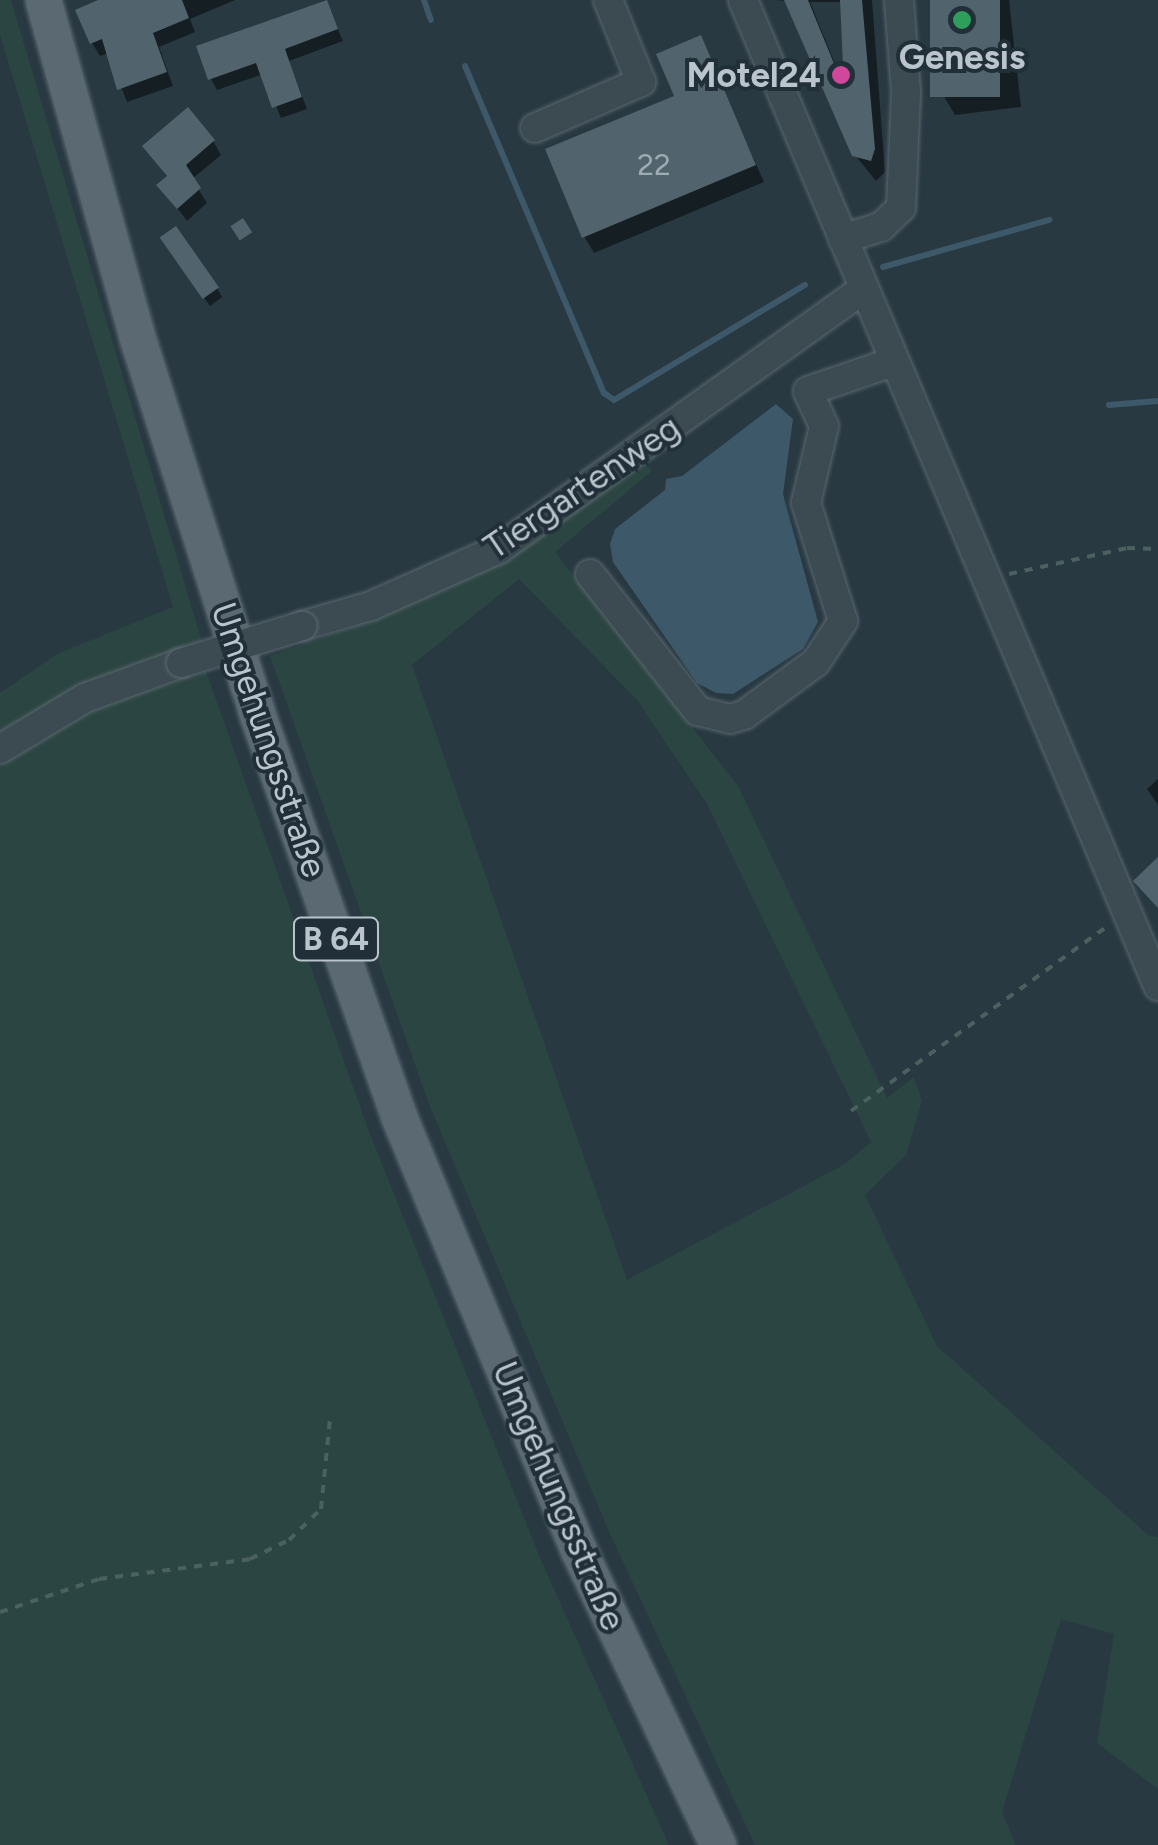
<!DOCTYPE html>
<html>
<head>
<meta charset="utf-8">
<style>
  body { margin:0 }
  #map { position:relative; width:1158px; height:1845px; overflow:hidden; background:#283942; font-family:Figtree,sans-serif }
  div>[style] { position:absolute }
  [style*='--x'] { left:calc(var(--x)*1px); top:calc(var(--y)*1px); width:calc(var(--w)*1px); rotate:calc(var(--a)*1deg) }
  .green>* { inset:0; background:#2b4542 }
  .water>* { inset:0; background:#3d5869 }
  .shadow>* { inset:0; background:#0007 }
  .stream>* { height:6px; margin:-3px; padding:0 3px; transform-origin:3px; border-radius:3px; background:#3d5869 }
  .building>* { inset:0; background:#51636d; transform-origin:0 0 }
  .path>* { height:4px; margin-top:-2px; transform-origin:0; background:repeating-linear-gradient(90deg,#4b615f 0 8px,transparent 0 16px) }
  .roads { filter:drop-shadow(0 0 2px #5b676f) drop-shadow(0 0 2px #5b676f) }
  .minor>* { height:28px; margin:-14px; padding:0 14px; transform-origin:14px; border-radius:14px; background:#3c4a52 }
  .major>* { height:35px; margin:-17.5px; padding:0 17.5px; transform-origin:17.5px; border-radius:17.5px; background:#5b6972 }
  .bridges { filter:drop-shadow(0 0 2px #5b676f) drop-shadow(0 0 2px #5b676f) }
  .minor-bridge>* { height:28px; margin:-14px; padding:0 14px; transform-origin:14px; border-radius:14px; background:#3c4a52 }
  .dots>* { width:28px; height:28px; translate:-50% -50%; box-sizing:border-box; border:5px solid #212f38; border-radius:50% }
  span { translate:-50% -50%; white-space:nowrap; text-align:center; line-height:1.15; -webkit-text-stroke:8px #212f38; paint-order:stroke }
  .number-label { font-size:30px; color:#a0acb4 }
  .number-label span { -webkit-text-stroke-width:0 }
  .shield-label span { padding:2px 8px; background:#212f38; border:2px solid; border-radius:8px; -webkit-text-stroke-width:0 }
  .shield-label { font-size:32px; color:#bac4cc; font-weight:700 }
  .poi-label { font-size:35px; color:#bac4cc; font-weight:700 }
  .right { translate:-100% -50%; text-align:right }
  .street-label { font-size:35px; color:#bac4cc }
</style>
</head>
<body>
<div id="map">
  <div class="green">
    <i style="clip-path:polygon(0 0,11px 0,202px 642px,0 734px,0 693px,57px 654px,173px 607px,0 35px)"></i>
    <i style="clip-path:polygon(evenodd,641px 458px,652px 471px,555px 552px,738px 786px,887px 1098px,914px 1077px,922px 1101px,906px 1155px,865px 1195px,937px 1346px,1148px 1535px,1158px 1537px,1158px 1789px,1097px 1743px,1114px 1634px,1061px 1619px,1002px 1812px,1016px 1845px,755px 1845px,610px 1534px,429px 1104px,270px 656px,376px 619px,501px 562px,641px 458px,519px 579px,637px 700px,707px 804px,871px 1142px,845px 1164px,627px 1280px,412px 665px,519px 579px)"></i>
    <i style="clip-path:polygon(206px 671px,368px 1129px,541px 1560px,669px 1845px,0 1845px,0 765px,91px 710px)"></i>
  </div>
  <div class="water">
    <i style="clip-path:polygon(776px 404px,793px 419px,783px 494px,818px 622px,803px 649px,733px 694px,716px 693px,697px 683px,613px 562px,610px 544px,615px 529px,665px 490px,666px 479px,682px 476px)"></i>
  </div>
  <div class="shadow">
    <i style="clip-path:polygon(105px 0,235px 0,190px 19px,195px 32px,159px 47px,173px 86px,127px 102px,108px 53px,100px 56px,92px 43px)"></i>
    <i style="clip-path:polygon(evenodd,776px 0,872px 0,885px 172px,876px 181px,855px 155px,788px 1px,776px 0,810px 2px,843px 2px,846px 91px,810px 2px)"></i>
    <i style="clip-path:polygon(931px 0,1009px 0,1021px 107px,955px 115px,943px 95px)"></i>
    <i style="clip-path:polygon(326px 3px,343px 41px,289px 61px,307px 109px,281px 118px,263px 74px,217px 90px,211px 79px)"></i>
    <i style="clip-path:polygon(700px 38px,764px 182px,594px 253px,584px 236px,677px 97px)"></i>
    <i style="clip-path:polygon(213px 141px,221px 155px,192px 179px,207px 203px,187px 221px,160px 185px,168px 178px,145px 146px)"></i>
    <i style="clip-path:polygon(168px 247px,217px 288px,222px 297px,210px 306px)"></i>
    <i style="clip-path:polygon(1158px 779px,1158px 805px,1147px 789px)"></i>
  </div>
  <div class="stream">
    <i style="--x:424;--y:0;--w:21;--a:71"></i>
    <i style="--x:465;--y:66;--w:355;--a:67"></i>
    <i style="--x:604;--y:393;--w:12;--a:35"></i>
    <i style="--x:614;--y:400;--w:223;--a:-31.1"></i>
    <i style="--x:883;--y:267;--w:173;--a:-15.8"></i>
    <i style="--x:1109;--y:405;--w:49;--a:-4.7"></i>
  </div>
  <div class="building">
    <i style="clip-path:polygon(98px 0,182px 0,189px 18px,153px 33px,167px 72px,117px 90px,102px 39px,90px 44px,75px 10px)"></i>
    <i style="clip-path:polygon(327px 0,338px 29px,285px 49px,302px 97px,272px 108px,256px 63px,208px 80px,196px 46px)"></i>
    <i style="clip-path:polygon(784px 0,808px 0,844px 88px,840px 0,862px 0,875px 149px,871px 161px,852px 156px)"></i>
    <i style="left:930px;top:0;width:70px;height:97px"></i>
    <i style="clip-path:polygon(701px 35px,756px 165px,582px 238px,545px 149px,674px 96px,656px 54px)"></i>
    <i style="clip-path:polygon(188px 107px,215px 140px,186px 165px,201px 188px,177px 209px,156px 185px,167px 176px,142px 146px)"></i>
    <i style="left:243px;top:218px;width:17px;height:15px;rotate:57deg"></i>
    <i style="left:176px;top:226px;width:75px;height:20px;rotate:55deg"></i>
    <i style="clip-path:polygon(1158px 857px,1158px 908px,1133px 881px)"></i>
  </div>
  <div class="path">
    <i style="--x:1009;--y:574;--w:121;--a:-12.4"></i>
    <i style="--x:1127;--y:548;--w:31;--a:2"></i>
    <i style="--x:851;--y:1111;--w:314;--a:-35.8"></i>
    <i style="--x:0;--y:1612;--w:104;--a:-18.4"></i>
    <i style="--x:99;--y:1579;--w:152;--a:-7.5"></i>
    <i style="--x:250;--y:1559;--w:43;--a:-26"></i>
    <i style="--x:289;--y:1540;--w:45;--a:-44.1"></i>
    <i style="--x:321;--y:1509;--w:90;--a:-84.3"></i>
  </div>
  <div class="roads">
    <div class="minor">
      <i style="--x:743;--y:0;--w:1070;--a:67.17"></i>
      <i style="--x:535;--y:128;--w:116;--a:-23.5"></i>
      <i style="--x:641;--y:82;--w:88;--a:-111.9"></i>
      <i style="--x:843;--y:239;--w:40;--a:-18"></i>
      <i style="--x:881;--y:227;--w:28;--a:-44"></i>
      <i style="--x:901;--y:208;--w:116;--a:-87.5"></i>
      <i style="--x:906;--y:92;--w:92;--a:-94.4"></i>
      <i style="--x:590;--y:574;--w:174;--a:51.8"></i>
      <i style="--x:698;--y:711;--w:33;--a:14"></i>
      <i style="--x:730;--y:719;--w:15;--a:-16"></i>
      <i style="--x:744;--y:715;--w:89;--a:-36.4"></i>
      <i style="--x:816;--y:662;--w:49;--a:-56.6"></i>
      <i style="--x:843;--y:621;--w:124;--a:-107.4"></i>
      <i style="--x:806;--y:503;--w:79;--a:-76.8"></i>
      <i style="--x:824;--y:426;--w:38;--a:-115"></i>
      <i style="--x:808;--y:391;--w:90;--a:-18.8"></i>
      <i style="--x:302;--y:626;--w:72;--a:-16.2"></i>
      <i style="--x:371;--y:606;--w:140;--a:-24"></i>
      <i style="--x:499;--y:549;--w:446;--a:-35.5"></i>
      <i style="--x:0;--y:749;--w:99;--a:-31"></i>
      <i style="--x:85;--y:698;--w:102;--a:-20"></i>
    </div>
    <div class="major">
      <i style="--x:43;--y:0;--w:350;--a:74.4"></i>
      <i style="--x:137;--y:337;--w:392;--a:72.3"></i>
      <i style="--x:256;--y:711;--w:430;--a:70.6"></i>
      <i style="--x:399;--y:1117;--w:468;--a:67.5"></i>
      <i style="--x:578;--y:1549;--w:327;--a:64.7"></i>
    </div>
  </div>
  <div class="bridges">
    <div class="minor-bridge">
      <i style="--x:181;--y:663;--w:127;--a:-17"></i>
    </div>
  </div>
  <div class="dots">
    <i style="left:962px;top:20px;background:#2e9e5b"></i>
    <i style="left:841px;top:75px;background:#d1479c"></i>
  </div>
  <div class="number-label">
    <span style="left:654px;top:165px">22</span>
  </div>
  <div class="shield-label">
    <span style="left:336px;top:939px">B 64</span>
  </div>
  <div class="poi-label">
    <span style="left:962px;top:57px">Genesis</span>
    <span class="right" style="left:821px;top:75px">Motel24</span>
  </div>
  <div class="street-label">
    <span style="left:582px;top:487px;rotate:-34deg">Tiergartenweg</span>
    <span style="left:269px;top:740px;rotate:71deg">Umgehungsstraße</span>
    <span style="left:559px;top:1496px;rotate:67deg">Umgehungsstraße</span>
  </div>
</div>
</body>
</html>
